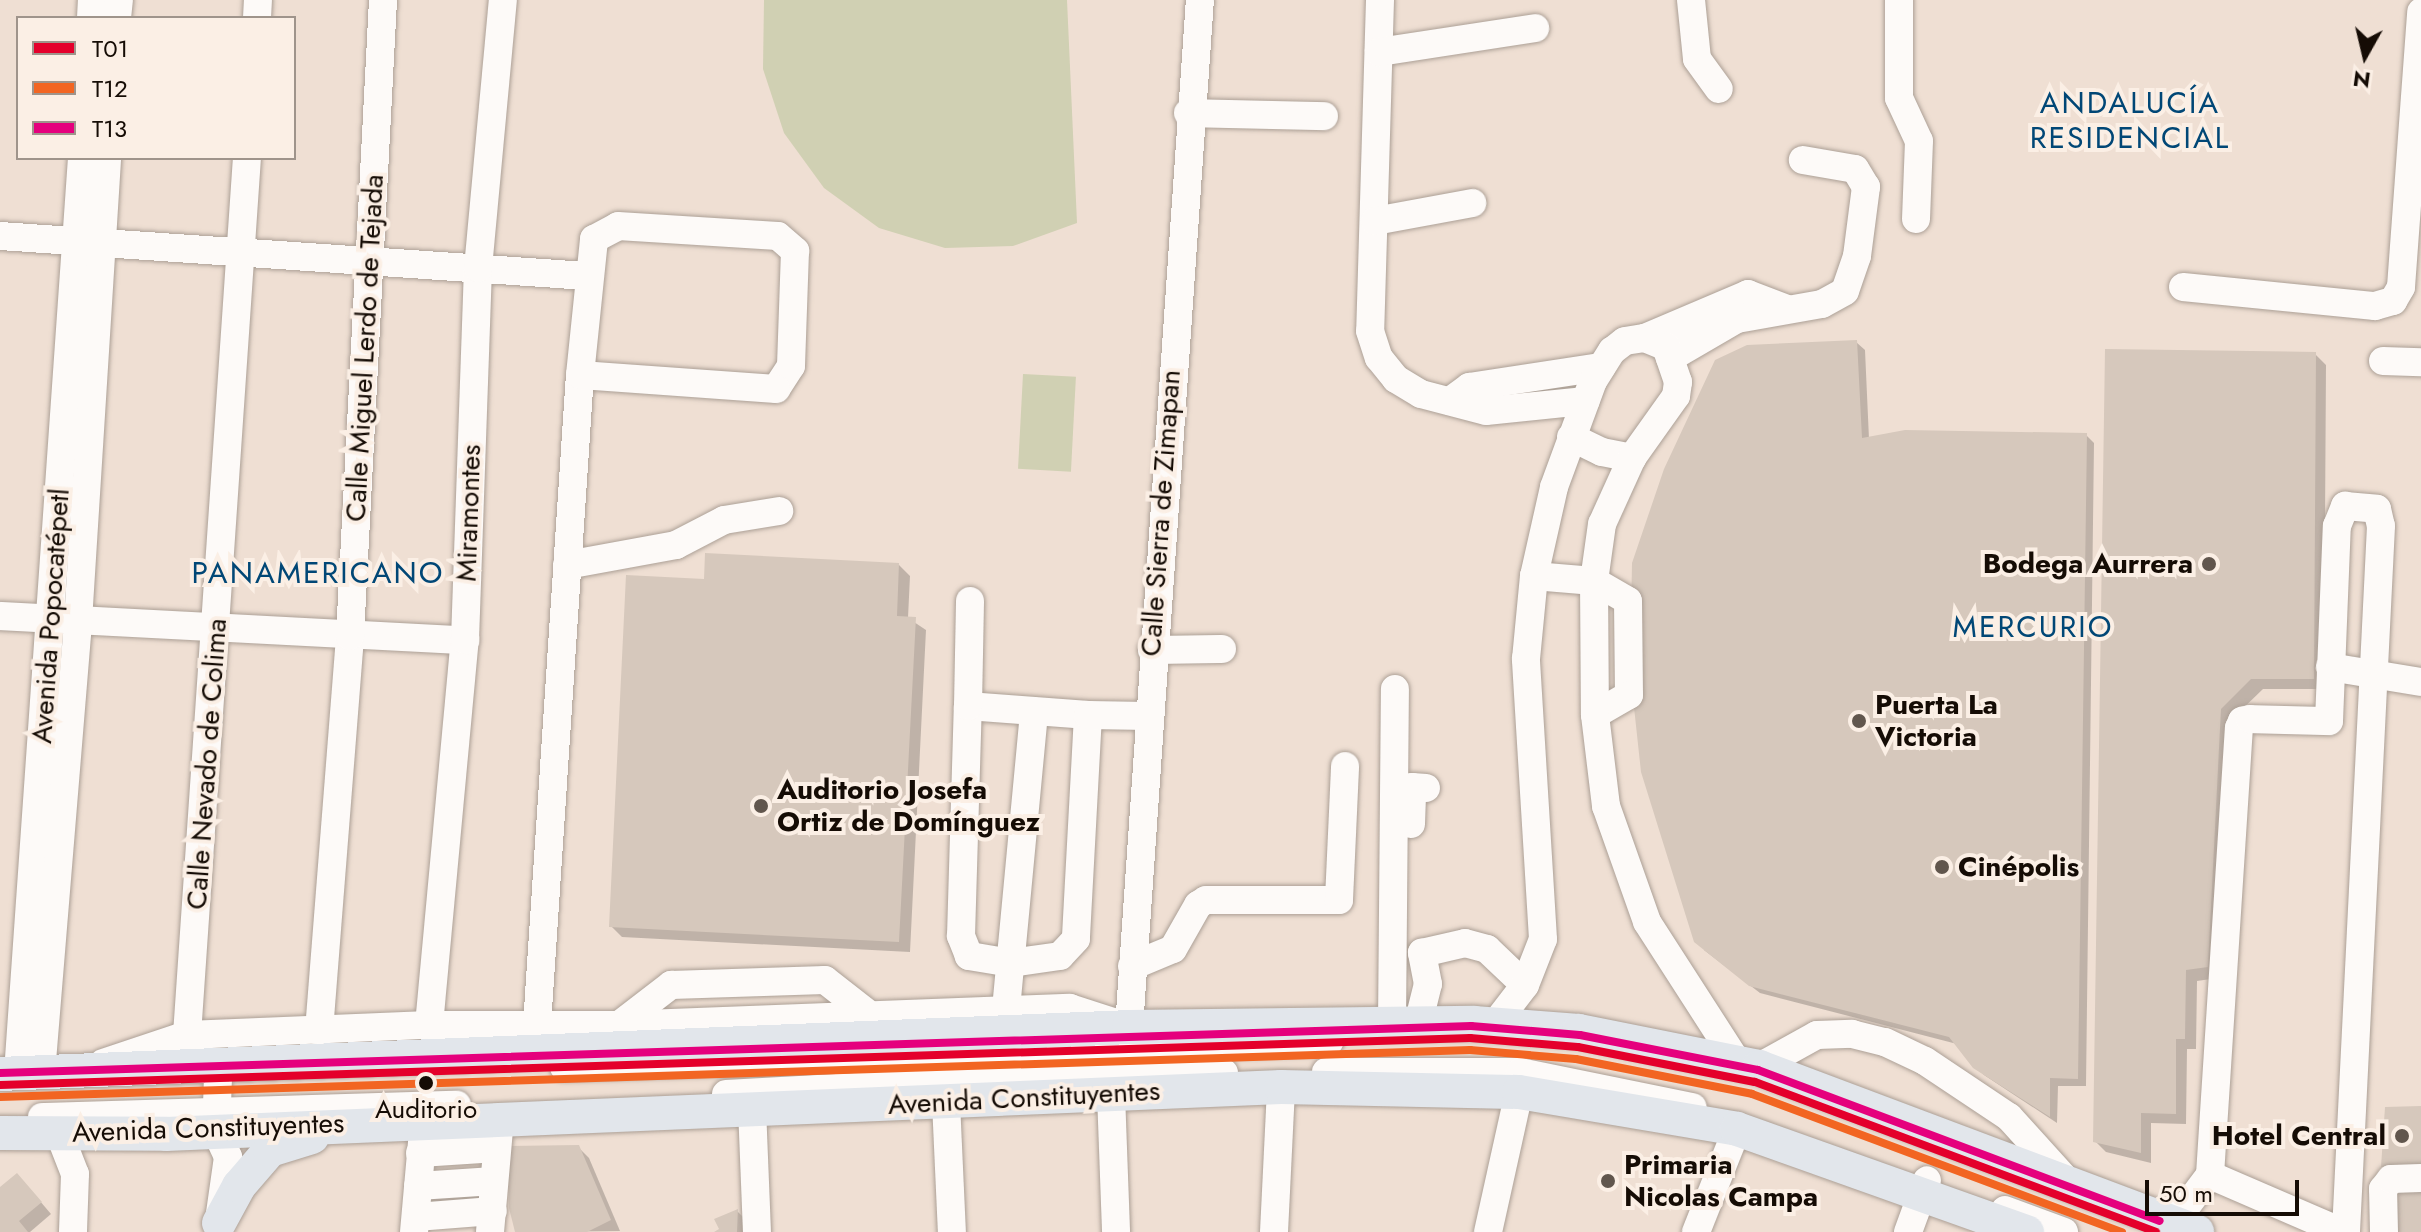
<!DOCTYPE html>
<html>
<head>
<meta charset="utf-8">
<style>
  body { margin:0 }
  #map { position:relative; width:2421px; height:1232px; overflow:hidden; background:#efdfd3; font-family:Jost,sans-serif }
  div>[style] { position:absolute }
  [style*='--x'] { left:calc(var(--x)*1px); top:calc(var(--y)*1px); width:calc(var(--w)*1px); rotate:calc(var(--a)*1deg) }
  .green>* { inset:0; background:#d0d0b3; transform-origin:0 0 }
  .shadow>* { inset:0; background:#0003 }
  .building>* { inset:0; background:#d6c8bc; transform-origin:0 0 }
  .roads { filter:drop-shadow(0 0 2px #aca096) drop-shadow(0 0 2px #aca096) }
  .minor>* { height:28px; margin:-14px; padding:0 14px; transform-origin:14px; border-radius:14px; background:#fdfaf8 }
  .major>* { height:34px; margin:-17px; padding:0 17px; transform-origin:17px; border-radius:17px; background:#e2e6eb }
  .bus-1>* { height:8px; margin:-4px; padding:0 4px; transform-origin:4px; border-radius:4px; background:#e4002b }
  .bus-2>* { height:8px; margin:-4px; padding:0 4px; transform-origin:4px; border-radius:4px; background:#f26522 }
  .bus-3>* { height:8px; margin:-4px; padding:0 4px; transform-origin:4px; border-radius:4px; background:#e5007d }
  .dots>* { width:22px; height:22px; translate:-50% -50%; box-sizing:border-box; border:4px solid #fbefe5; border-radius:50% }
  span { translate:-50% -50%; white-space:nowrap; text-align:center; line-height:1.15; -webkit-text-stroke:8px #fbefe5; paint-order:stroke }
  .bus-label { font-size:26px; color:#150c05 }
  .street-label { font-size:28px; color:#150c05 }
  .poi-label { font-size:28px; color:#150c05; font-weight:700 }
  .right { translate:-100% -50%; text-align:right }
  .left { translate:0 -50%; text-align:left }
  .neighbourhood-label { font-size:30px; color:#014776; letter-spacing:2px }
  .legend { position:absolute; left:16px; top:16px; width:280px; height:144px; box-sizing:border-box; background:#fbefe5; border:2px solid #9f948b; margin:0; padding:10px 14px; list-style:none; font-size:24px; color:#150c05 }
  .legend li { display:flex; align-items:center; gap:16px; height:40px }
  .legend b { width:40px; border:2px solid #9f948b }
  .north { position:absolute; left:2325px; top:16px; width:80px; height:80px; -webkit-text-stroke:6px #fbefe5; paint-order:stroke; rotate:188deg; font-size:22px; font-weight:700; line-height:32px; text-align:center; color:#150c05 }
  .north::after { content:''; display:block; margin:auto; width:28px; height:36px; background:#150c05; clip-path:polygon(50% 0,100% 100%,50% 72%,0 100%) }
  .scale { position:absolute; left:2145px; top:1180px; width:154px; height:36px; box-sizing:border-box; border:4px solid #150c05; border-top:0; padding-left:10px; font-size:24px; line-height:28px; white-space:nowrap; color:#150c05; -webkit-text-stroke:6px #fbefe5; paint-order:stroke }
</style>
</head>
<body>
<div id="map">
  <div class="green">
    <i style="clip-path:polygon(764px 0,1067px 0,1077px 223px,1013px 246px,945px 248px,879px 228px,824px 188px,784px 133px,763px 69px)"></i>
    <i style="left:1023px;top:374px;width:53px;height:95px;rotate:3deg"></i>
  </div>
  <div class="shadow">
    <i style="clip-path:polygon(1856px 342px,1865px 350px,1869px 439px,2086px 435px,2094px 443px,2086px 1086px,2058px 1086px,2057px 1123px,1984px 1075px,1957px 1044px,1760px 993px,1704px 950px)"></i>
    <i style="clip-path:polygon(2315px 354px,2326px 365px,2324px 689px,2263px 689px,2231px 720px,2218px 978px,2197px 981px,2196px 1049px,2187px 1049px,2186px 1124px,2151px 1123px,2151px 1163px,2106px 1152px,2095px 1141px)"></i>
    <i style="clip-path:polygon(899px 565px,910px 576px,908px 618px,926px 630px,910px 952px,622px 937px,611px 926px,706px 581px)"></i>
    <i style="clip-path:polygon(578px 1147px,589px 1158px,620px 1231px,517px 1232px)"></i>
    <i style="clip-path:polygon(28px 1187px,51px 1214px,30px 1232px,0 1232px,0 1190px)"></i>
    <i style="clip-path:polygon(737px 1211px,745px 1219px,745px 1232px,718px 1232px)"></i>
  </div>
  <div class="building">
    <i style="clip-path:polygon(1857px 340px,1862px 438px,1905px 430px,2087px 433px,2078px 1079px,2050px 1078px,2050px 1117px,1973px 1068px,1949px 1037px,1749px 986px,1694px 942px,1641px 772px,1630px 670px,1632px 563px,1664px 469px,1715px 360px,1747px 345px)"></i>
    <i style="clip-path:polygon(2105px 349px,2316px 352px,2314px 679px,2251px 679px,2221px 709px,2208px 967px,2186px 970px,2185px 1039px,2176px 1039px,2176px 1114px,2141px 1113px,2141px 1153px,2093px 1142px)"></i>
    <i style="clip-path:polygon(705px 553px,899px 563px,897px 616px,916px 617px,899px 942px,609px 927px,626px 575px,704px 579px)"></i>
    <i style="clip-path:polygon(2421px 1106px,2421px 1165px,2381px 1167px,2385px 1107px)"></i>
    <i style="clip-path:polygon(579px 1145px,611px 1220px,587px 1232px,515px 1232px,509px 1208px,507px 1146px)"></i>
    <i style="clip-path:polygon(17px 1173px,42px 1202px,19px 1221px,28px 1232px,0 1232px,0 1187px)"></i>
    <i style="left:2389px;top:1190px;width:32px;height:42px"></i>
    <i style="clip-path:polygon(738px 1209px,737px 1232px,714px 1232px,719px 1229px,714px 1219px)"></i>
  </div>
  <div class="roads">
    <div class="minor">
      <i style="--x:1380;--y:0;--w:331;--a:91.7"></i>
      <i style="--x:1370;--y:331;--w:28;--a:72"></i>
      <i style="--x:1379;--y:358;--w:27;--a:51"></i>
      <i style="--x:1396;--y:379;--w:29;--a:31"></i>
      <i style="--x:1421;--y:394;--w:67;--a:14.7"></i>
      <i style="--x:1486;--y:411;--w:100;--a:-5.8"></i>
      <i style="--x:1691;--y:0;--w:59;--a:84.2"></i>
      <i style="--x:1697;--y:59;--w:37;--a:54"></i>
      <i style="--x:1899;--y:0;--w:98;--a:90"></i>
      <i style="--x:1899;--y:98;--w:47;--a:65.1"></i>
      <i style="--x:1919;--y:141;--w:78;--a:92.2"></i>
      <i style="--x:91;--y:18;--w:18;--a:-87"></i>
      <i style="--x:117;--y:18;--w:18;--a:-84"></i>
      <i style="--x:257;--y:18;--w:18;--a:-87"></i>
      <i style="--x:1379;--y:52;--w:158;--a:-8.7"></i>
      <i style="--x:1188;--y:113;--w:136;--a:1.3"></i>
      <i style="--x:1375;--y:221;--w:99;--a:-10.5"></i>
      <i style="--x:0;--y:236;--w:588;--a:3.9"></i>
      <i style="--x:2183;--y:287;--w:193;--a:5.7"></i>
      <i style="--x:2375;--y:306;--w:19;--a:-16"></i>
      <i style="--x:2393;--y:301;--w:16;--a:-60"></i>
      <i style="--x:2401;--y:287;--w:276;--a:-85.8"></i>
      <i style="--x:1645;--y:338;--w:112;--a:-23.1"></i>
      <i style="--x:1748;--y:294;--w:40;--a:21"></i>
      <i style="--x:1670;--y:358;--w:78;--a:-30.2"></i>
      <i style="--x:1737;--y:319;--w:86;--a:-10"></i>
      <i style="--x:1822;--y:304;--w:26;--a:-29"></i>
      <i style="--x:1845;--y:291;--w:37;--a:-71"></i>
      <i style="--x:1857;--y:256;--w:70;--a:-82.6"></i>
      <i style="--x:1866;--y:187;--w:21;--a:-121"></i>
      <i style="--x:1855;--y:169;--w:53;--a:-170.2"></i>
      <i style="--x:2383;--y:361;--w:38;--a:2"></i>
      <i style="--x:1450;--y:401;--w:24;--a:-36"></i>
      <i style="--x:1469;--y:387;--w:134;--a:-8.6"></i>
      <i style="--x:1571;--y:437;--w:34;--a:26"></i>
      <i style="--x:1602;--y:452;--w:31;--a:11"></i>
      <i style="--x:567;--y:565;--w:111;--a:-10.4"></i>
      <i style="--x:676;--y:545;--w:54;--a:-27.5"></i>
      <i style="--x:724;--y:520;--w:56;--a:-9.3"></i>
      <i style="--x:1534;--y:576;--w:60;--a:4.8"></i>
      <i style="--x:1594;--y:581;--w:39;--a:30"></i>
      <i style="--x:1628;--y:601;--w:94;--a:89.4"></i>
      <i style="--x:1629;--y:695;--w:39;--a:150"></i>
      <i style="--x:0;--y:616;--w:466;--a:3"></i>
      <i style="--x:1152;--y:650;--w:70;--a:-0.8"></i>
      <i style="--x:2330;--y:667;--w:92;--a:9.4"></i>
      <i style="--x:968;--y:706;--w:120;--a:4.3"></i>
      <i style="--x:1088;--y:715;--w:224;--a:93.1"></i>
      <i style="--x:1076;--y:939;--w:23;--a:133"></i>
      <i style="--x:1060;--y:956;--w:49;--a:171.9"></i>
      <i style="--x:1011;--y:963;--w:43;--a:-170.5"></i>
      <i style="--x:969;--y:956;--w:22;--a:-112"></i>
      <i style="--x:961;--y:936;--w:230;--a:-88.3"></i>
      <i style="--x:968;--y:706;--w:105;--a:-88.9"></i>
      <i style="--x:1088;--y:715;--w:60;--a:1"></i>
      <i style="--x:1411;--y:824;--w:37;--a:-88"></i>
      <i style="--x:1412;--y:787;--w:14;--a:4"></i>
      <i style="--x:1132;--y:966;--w:44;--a:-22.5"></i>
      <i style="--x:1173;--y:949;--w:51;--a:-60.4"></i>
      <i style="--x:1198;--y:905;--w:9;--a:-32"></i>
      <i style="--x:1206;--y:900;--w:133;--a:0"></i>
      <i style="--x:1339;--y:900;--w:134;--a:-87.4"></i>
      <i style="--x:1006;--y:1009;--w:299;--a:-84.6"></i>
      <i style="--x:1392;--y:1024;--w:335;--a:-89.5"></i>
      <i style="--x:1418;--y:1024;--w:41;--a:-76"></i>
      <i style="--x:1428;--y:984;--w:32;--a:-101"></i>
      <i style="--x:1422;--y:953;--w:44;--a:-13.1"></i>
      <i style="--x:1465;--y:943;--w:23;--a:15"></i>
      <i style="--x:1487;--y:949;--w:52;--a:43.5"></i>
      <i style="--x:1495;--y:1024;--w:49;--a:-52.4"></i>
      <i style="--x:1525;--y:985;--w:49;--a:-68.6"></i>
      <i style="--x:1543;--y:939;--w:281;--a:-93.5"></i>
      <i style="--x:1526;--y:659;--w:83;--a:-84.5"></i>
      <i style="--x:1534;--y:576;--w:91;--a:-77.3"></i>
      <i style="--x:1554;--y:487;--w:113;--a:-69.8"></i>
      <i style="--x:1593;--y:381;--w:36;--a:-58"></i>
      <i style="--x:1612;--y:351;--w:16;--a:-38"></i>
      <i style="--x:1625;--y:341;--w:20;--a:-9"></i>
      <i style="--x:1645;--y:338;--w:23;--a:23"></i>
      <i style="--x:1666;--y:347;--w:37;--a:71"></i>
      <i style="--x:1678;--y:382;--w:14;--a:98"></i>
      <i style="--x:1676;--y:396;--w:76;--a:125.4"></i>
      <i style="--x:1632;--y:458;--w:72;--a:114.4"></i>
      <i style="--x:1602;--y:524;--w:58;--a:98"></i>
      <i style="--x:1594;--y:581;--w:134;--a:89.6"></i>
      <i style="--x:1595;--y:715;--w:92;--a:83.1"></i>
      <i style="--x:1606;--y:806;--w:123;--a:70.5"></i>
      <i style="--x:1647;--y:922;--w:168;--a:57.2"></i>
      <i style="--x:429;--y:1025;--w:387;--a:-84.7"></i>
      <i style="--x:465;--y:640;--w:372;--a:-88"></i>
      <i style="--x:478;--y:268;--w:269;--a:-84.7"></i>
      <i style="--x:537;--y:1025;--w:651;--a:-86.22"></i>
      <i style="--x:580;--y:375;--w:137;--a:-84.1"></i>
      <i style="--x:594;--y:239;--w:27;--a:-28"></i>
      <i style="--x:618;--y:226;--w:160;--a:3.6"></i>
      <i style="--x:778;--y:236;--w:23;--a:41"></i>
      <i style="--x:795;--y:251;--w:115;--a:92"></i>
      <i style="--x:791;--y:366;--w:27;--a:123"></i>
      <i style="--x:776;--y:389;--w:196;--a:-175.9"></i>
      <i style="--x:619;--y:1025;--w:66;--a:-37.6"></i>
      <i style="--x:671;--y:985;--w:154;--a:-1.9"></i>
      <i style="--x:825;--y:980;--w:52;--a:38"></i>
      <i style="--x:319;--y:1031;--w:396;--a:-85.5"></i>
      <i style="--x:350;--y:636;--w:637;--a:-87.03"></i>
      <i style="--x:187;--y:1035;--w:879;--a:-86.09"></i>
      <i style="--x:199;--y:1053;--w:31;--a:52"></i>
      <i style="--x:218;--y:1077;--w:54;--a:92.1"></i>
      <i style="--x:216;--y:1131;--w:29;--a:65"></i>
      <i style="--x:228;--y:1157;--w:57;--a:98.1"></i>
      <i style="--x:103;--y:1063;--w:89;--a:-18.4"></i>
      <i style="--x:187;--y:1035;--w:242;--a:-2.4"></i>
      <i style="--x:429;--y:1025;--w:190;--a:0"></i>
      <i style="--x:619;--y:1025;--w:451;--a:-2.2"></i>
      <i style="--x:1070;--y:1008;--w:62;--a:17.9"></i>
      <i style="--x:1129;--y:1027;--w:1029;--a:-86.05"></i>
      <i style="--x:564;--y:1067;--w:766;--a:-1.94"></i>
      <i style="--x:1759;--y:1067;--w:66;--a:-28.9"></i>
      <i style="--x:1817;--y:1035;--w:35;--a:-2"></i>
      <i style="--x:1852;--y:1034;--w:34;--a:14"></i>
      <i style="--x:1885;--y:1042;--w:44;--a:25.4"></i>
      <i style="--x:1925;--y:1061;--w:101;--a:33.7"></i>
      <i style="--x:2009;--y:1117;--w:88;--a:47.8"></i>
      <i style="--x:1326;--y:1072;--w:194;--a:0"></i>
      <i style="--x:1520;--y:1072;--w:176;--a:11.5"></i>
      <i style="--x:18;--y:1073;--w:917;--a:-86"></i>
      <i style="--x:41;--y:1073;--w:454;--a:-85.3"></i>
      <i style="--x:78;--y:621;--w:464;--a:-86.4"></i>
      <i style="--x:726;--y:1094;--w:349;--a:-3.1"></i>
      <i style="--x:1074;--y:1075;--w:150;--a:-0.8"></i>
      <i style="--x:1111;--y:1094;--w:138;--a:87.9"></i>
      <i style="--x:946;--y:1102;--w:130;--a:87.4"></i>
      <i style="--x:752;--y:1108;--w:124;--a:87.7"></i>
      <i style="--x:42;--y:1117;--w:415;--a:-1.7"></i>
      <i style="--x:59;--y:1133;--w:44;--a:68.7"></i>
      <i style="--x:75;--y:1174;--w:58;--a:92"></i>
      <i style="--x:420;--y:1153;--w:77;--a:-3.7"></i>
      <i style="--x:2210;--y:1175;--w:144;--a:23.4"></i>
      <i style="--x:418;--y:1186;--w:76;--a:-3.8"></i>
      <i style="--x:2005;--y:1210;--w:63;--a:20.4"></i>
      <i style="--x:416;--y:1217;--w:77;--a:-4.5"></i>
      <i style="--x:2163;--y:1219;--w:25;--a:-27"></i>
      <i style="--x:2185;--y:1208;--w:41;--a:-52.9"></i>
      <i style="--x:2210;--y:1175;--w:448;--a:-86.3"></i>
      <i style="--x:2239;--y:728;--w:8;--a:-67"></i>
      <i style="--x:2242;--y:721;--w:8;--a:-14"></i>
      <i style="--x:2250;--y:719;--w:79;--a:1.5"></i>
      <i style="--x:2329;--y:721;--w:195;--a:-87.7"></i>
      <i style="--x:2337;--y:526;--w:22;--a:-68"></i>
      <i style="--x:2345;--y:506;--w:32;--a:5"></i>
      <i style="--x:2377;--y:509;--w:17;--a:77"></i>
      <i style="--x:2381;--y:526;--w:707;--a:92.84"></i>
      <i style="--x:414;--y:1232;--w:112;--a:-84.9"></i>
      <i style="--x:490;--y:1232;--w:115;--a:-85"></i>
      <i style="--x:1274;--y:1232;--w:145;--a:-87.2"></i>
      <i style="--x:1488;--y:1232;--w:143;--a:-77.5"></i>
      <i style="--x:1696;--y:1232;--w:111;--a:-68.3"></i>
      <i style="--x:1908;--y:1232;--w:55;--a:-69.9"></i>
      <i style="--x:2384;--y:1232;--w:43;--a:-91.3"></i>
      <i style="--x:2383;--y:1189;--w:13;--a:-51"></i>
      <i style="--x:2391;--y:1179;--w:30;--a:-2"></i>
    </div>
    <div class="major">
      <i style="--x:0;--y:1074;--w:1130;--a:-2.38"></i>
      <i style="--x:1129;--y:1027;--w:345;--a:-0.7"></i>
      <i style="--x:1474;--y:1023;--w:105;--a:4.4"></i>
      <i style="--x:1579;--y:1031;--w:184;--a:11.3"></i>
      <i style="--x:1759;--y:1067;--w:468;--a:20.6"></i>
      <i style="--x:0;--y:1133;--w:166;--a:0.3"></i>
      <i style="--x:166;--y:1134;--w:1116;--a:-2.41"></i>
      <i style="--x:1281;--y:1087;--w:238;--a:1.2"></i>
      <i style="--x:1519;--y:1092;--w:221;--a:9.6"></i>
      <i style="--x:1737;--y:1129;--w:308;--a:19.6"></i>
      <i style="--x:219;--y:1223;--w:42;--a:-61.6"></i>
      <i style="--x:239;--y:1186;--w:48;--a:-49.3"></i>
      <i style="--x:270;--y:1150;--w:44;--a:-17.2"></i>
    </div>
  </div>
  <div class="bus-1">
    <i style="--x:0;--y:1085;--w:1471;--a:-1.83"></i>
    <i style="--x:1470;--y:1038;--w:108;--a:4.8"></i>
    <i style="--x:1578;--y:1047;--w:180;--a:11.2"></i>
    <i style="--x:1755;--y:1082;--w:428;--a:20.5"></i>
  </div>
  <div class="bus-2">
    <i style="--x:0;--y:1097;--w:1471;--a:-1.83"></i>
    <i style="--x:1470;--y:1050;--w:106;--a:4.9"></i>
    <i style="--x:1576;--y:1059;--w:179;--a:11.2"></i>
    <i style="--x:1752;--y:1094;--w:395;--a:20.5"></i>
  </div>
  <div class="bus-3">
    <i style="--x:0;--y:1073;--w:1472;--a:-1.83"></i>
    <i style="--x:1471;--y:1026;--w:109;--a:4.7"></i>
    <i style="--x:1580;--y:1035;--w:181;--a:11.1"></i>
    <i style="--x:1758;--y:1070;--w:429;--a:20.6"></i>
  </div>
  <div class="dots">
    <i style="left:2209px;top:564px;background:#61564d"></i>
    <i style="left:1859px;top:721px;background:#61564d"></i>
    <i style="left:761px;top:806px;background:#61564d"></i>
    <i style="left:1942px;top:867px;background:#61564d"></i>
    <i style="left:426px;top:1083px;background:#150c05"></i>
    <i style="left:2402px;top:1136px;background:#61564d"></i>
    <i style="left:1608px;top:1181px;background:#61564d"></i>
  </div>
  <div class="bus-label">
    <span style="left:426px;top:1110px">Auditorio</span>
  </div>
  <div class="street-label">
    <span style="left:365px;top:348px;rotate:-87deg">Calle Miguel Lerdo de Tejada</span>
    <span style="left:469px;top:513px;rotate:-88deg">Miramontes</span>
    <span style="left:1161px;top:513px;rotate:-86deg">Calle Sierra de Zimapan</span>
    <span style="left:51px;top:616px;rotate:-86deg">Avenida Popocatépetl</span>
    <span style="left:207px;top:764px;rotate:-86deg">Calle Nevado de Colima</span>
    <span style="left:1024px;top:1098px;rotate:-3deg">Avenida Constituyentes</span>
    <span style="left:208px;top:1128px;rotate:-2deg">Avenida Constituyentes</span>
  </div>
  <div class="poi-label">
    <span class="right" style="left:2193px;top:564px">Bodega Aurrera</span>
    <span class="left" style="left:1875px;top:721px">Puerta La<br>Victoria</span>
    <span class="left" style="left:777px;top:806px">Auditorio Josefa<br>Ortiz de Domínguez</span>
    <span class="left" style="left:1958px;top:867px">Cinépolis</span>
    <span class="right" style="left:2386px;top:1136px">Hotel Central</span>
    <span class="left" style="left:1624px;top:1181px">Primaria<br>Nicolas Campa</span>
  </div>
  <div class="neighbourhood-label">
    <span style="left:2130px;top:120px">ANDALUCÍA<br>RESIDENCIAL</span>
    <span style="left:318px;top:573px">PANAMERICANO</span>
    <span style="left:2033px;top:627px">MERCURIO</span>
  </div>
  <ul class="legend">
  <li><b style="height:10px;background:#e4002b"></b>T01</li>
  <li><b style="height:10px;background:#f26522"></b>T12</li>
  <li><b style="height:10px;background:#e5007d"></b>T13</li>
  </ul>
  <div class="north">N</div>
  <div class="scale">50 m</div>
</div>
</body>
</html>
